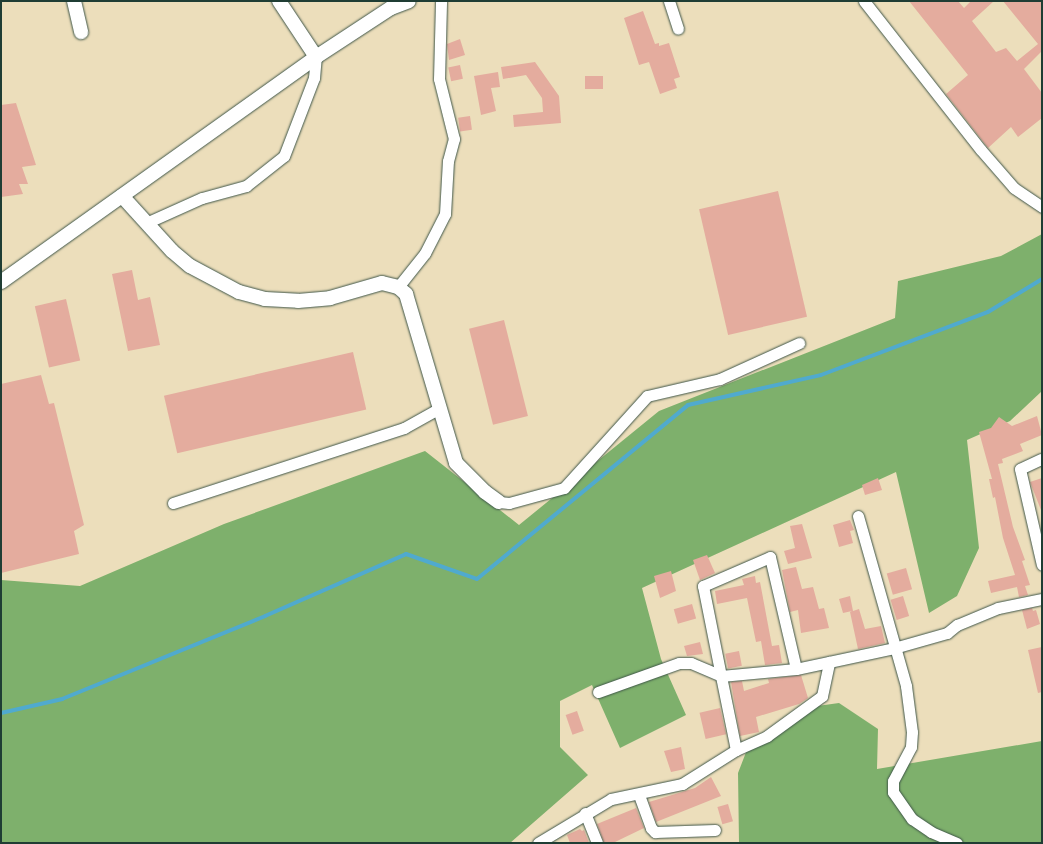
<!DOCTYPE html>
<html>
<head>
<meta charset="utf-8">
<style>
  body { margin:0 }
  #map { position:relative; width:1043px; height:844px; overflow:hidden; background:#ecdebb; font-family:Vollkorn,serif }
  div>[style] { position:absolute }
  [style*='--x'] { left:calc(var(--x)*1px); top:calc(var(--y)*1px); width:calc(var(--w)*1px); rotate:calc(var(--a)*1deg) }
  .forest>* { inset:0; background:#7eb06c }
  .stream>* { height:4px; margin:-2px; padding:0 2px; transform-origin:2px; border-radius:2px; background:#50aace }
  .building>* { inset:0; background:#e4ac9e; transform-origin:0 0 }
  .roads { filter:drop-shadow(0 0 1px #3e5548) drop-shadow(0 0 1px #3e5548) }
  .minor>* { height:11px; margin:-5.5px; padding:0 5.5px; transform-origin:5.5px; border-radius:5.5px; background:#fff }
  .tertiary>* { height:14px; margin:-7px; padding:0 7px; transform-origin:7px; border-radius:7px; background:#fff }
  span { translate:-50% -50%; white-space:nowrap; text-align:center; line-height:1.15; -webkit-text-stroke:4px #f6f6f2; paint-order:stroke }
  .frame { position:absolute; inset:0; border:2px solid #1f3d34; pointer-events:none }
</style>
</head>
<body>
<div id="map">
  <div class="forest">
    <i style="clip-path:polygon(1042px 234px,1042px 391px,1010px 421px,967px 440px,979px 548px,957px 596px,929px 613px,896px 472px,642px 588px,661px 659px,686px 715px,620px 748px,592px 685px,560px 701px,560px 747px,588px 775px,510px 843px,1px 843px,1px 580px,80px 586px,224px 524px,425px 451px,519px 525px,659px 411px,895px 318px,898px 281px,1001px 256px)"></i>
    <i style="clip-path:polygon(839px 703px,878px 729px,877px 769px,1042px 741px,1042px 843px,739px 843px,738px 773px,750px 742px,803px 708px)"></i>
  </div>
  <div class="stream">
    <i style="--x:1;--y:713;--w:63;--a:-12.9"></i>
    <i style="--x:62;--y:699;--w:219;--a:-22.2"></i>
    <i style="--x:265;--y:616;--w:154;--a:-23.7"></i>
    <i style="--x:406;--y:554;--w:75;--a:19.4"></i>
    <i style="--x:477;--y:579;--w:273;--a:-39.5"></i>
    <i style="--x:688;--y:405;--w:136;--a:-12.7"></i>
    <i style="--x:821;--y:375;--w:178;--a:-20.7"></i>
    <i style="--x:988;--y:312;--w:63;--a:-31.4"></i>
  </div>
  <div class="building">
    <i style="clip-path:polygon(909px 1px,958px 1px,964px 8px,971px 1px,994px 1px,972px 21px,996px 52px,1006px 48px,1017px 61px,1038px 44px,1003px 1px,1042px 1px,1042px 51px,1024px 69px,1042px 93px,1042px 118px,1018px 137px,1011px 127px,988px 148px,946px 94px,968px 75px)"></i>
    <i style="clip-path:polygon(643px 11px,655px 44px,659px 43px,659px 46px,669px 43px,680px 77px,674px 79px,677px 88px,660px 94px,649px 62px,639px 65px,624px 18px)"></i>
    <i style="clip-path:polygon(460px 39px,465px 55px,449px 60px,447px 44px)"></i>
    <i style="clip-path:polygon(535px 62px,559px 96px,561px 123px,514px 127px,513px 115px,543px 112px,542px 98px,526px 75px,503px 79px,501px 67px)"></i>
    <i style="left:460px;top:65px;width:14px;height:12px;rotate:78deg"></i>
    <i style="clip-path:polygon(498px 72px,500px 87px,491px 88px,496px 111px,481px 115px,474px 76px)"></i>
    <i style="left:585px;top:76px;width:18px;height:13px"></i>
    <i style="clip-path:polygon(16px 103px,36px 165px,22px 167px,28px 184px,19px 184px,23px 194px,1px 197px,1px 105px)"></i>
    <i style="left:470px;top:116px;width:14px;height:12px;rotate:82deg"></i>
    <i style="left:778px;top:191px;width:129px;height:81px;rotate:77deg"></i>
    <i style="clip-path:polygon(132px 270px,138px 300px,150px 297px,160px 345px,128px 351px,112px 274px)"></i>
    <i style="left:66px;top:299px;width:63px;height:32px;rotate:77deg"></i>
    <i style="left:504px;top:320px;width:99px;height:36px;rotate:76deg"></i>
    <i style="left:353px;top:352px;width:59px;height:194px;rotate:77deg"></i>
    <i style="clip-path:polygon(41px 375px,49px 404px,54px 403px,84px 525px,74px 531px,79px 554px,1px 573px,1px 384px)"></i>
    <i style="clip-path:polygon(1037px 416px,1042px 435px,1020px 444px,1023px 451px,1002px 459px,1003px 463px,998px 464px,1013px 527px,1025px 560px,1022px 561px,1030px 585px,1025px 586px,1028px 595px,1019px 597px,1017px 587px,991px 593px,988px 581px,1015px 575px,1003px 538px,995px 497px,993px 498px,989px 479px,992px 479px,979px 432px,991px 428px,999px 417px,1012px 426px)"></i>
    <i style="clip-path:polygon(878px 478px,882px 490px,865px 495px,862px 485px)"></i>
    <i style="clip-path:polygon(1042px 478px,1042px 510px,1041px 510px,1030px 482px)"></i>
    <i style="clip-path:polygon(850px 520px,854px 530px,850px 531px,853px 543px,839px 547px,833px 525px)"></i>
    <i style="clip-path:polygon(802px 524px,812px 558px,788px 564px,784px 551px,795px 548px,790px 526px)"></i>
    <i style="clip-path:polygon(707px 555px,715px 573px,700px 580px,693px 560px)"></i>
    <i style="clip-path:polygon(796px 567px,802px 589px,813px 587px,819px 609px,824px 608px,829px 628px,801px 633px,798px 610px,790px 612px,782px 570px)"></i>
    <i style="left:906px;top:568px;width:22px;height:20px;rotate:74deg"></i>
    <i style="clip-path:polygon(671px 571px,676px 591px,660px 598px,654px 576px)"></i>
    <i style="clip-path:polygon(755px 576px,756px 583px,760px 582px,772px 646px,779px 645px,782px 663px,765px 665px,761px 641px,756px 642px,747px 598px,717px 604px,715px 591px,744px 585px,742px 579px)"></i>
    <i style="clip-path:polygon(850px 596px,853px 611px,859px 609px,865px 629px,881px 626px,885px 643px,858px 649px,850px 612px,852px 611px,843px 613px,839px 599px)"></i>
    <i style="left:903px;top:596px;width:21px;height:13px;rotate:73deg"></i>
    <i style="left:692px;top:604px;width:15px;height:19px;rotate:74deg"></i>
    <i style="clip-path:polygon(1032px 608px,1033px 611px,1036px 610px,1040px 624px,1027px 629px,1022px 610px)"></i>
    <i style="clip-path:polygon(700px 642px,703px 654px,687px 656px,684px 646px)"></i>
    <i style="clip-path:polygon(1042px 647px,1042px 692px,1038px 693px,1028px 650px)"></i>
    <i style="left:739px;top:651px;width:15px;height:14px;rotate:79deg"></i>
    <i style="clip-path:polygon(801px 675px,808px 698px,799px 704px,756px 717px,759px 732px,740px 736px,731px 682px,742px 681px,744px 691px,769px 683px,768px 679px)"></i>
    <i style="left:720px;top:708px;width:27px;height:21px;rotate:77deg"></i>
    <i style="left:577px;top:711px;width:21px;height:12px;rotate:71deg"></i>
    <i style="clip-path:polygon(681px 747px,685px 769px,671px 772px,664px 751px)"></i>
    <i style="clip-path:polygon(711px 777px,721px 796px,656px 822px,649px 802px,695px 788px)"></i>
    <i style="left:728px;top:804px;width:18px;height:11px;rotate:74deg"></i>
    <i style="clip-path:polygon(636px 808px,644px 828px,613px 843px,604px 843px,597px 824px)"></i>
    <i style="clip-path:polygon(580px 829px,582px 831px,584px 830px,589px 843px,570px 843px,567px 835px)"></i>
  </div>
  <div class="roads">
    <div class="minor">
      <i style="--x:669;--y:1;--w:29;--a:72"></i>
      <i style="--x:864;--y:1;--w:189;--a:51.9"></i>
      <i style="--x:981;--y:150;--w:50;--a:49"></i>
      <i style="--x:1014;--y:188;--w:34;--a:34"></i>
      <i style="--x:146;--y:223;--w:61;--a:-24.1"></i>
      <i style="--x:202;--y:198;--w:46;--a:-15.3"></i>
      <i style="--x:246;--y:186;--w:48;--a:-38.3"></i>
      <i style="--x:284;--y:156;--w:84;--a:-69"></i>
      <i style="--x:314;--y:78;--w:21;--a:-85"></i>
      <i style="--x:398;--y:287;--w:43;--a:-51.5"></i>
      <i style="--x:425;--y:253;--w:44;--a:-62.9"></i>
      <i style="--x:445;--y:214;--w:53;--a:-86.8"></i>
      <i style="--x:448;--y:161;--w:23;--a:-75"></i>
      <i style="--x:454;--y:139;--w:62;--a:-104"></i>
      <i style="--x:439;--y:79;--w:78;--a:-88.5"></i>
      <i style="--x:1042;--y:460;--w:1;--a:-135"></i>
      <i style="--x:1041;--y:459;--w:23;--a:155"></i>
      <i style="--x:1020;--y:469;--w:98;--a:77.1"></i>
      <i style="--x:499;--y:502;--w:10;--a:6"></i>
      <i style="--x:509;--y:503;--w:57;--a:-15.3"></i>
      <i style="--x:564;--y:488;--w:124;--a:-47.9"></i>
      <i style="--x:647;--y:396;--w:75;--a:-13.1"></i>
      <i style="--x:720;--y:379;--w:87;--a:-24.5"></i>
      <i style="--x:173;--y:503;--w:243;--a:-18"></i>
      <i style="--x:404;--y:428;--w:41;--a:-29.1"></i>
      <i style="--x:858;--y:516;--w:177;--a:74.2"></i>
      <i style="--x:906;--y:686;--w:46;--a:82.6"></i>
      <i style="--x:912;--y:732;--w:15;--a:94"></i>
      <i style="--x:911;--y:747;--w:38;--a:118"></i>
      <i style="--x:893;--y:781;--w:11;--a:90"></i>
      <i style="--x:893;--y:792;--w:33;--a:55"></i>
      <i style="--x:912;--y:819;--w:23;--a:34"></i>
      <i style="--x:931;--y:832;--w:28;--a:23"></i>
      <i style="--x:721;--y:676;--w:92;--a:-101.3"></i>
      <i style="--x:703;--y:586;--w:73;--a:-23.4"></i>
      <i style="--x:770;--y:557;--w:115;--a:76.9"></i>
      <i style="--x:598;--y:692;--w:86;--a:-19.7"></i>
      <i style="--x:679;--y:663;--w:12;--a:0"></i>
      <i style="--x:691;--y:663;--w:33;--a:23"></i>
      <i style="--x:736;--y:750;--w:34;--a:-24"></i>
      <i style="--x:767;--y:736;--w:68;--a:-36"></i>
      <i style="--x:822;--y:696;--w:35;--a:-78"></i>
      <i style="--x:639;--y:795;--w:35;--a:70"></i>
      <i style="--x:651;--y:828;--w:6;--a:45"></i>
      <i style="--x:655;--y:832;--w:60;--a:-1.9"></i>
      <i style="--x:585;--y:813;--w:32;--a:68"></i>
      <i style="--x:538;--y:843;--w:85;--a:-31.1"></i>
      <i style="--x:611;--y:799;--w:73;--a:-11.9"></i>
      <i style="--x:682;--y:784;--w:64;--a:-32.2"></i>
      <i style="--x:736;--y:750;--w:76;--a:-101.5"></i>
      <i style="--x:721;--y:676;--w:75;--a:-5.3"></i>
      <i style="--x:796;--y:669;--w:100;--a:-12.1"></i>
      <i style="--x:894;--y:648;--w:55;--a:-15.8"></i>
      <i style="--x:947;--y:633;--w:13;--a:-39"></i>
      <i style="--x:957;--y:625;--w:44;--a:-22.5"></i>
      <i style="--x:998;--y:608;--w:45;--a:-11.6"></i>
    </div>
    <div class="tertiary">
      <i style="--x:74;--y:1;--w:32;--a:77"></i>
      <i style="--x:279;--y:1;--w:67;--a:56.5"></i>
      <i style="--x:122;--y:196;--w:74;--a:47.7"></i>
      <i style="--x:172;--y:251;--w:23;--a:40"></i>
      <i style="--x:190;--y:266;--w:55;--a:28"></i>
      <i style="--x:239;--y:292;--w:27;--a:15"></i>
      <i style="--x:265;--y:299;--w:33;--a:3"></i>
      <i style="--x:298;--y:301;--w:32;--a:-5"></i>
      <i style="--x:330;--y:298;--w:54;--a:-16.1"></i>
      <i style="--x:382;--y:283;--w:16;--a:14"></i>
      <i style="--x:398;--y:287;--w:11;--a:41"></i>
      <i style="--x:406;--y:294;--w:176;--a:73.5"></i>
      <i style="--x:456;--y:463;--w:41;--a:45"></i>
      <i style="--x:485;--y:492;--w:17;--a:36"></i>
      <i style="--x:1;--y:282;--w:387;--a:-35.5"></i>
      <i style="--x:316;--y:57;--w:90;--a:-33.2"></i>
      <i style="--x:391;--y:8;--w:19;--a:-21"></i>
    </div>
  </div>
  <div class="frame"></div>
</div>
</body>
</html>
